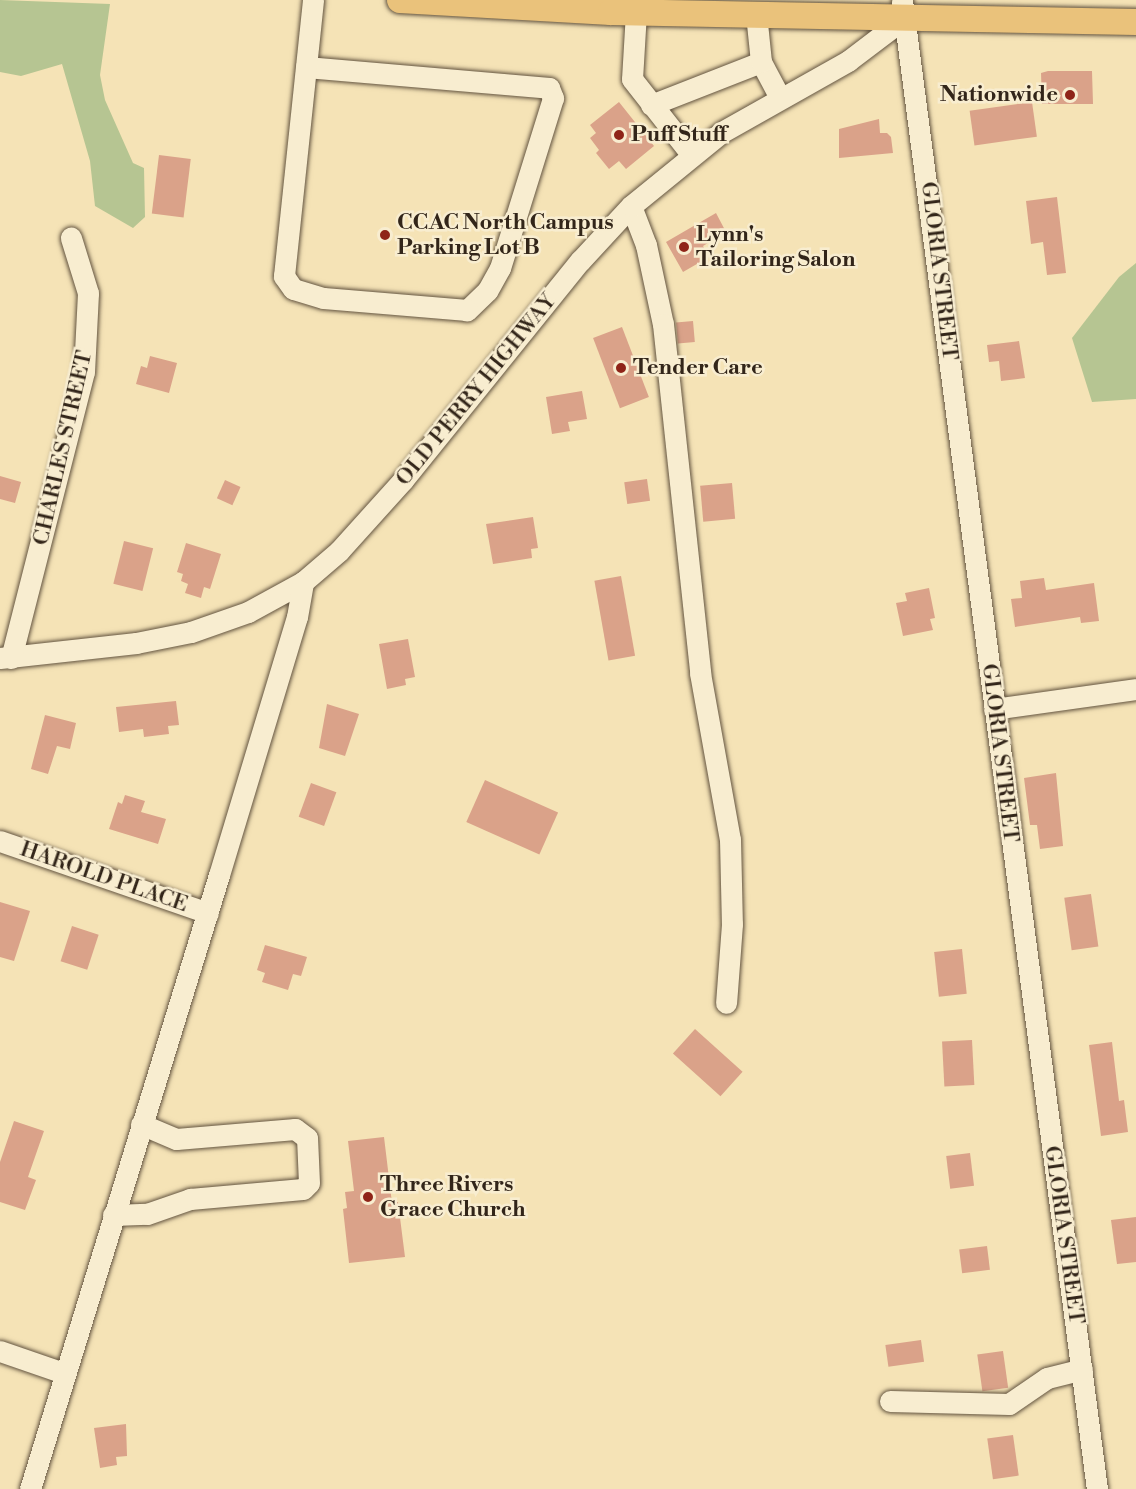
<!DOCTYPE html>
<html>
<head>
<meta charset="utf-8">
<style>
  body { margin:0 }
  #map { position:relative; width:1136px; height:1489px; overflow:hidden; background:#f5e3b6; font-family:"Libre Bodoni",serif }
  div>[style] { position:absolute }
  [style*='--x'] { left:calc(var(--x)*1px); top:calc(var(--y)*1px); width:calc(var(--w)*1px); rotate:calc(var(--a)*1deg) }
  .green>* { inset:0; background:#b6c592 }
  .building>* { inset:0; background:#daa289; transform-origin:0 0 }
  .roads { filter:drop-shadow(0 0 2px #635440) drop-shadow(0 0 2px #635440) }
  .minor>* { height:21px; margin:-10.5px; padding:0 10.5px; transform-origin:10.5px; border-radius:10.5px; background:#f8edd0 }
  .major>* { height:26px; margin:-13px; padding:0 13px; transform-origin:13px; border-radius:13px; background:#eac27b }
  .dots>* { width:16px; height:16px; translate:-50% -50%; box-sizing:border-box; border:3px solid #f8edd0; border-radius:50% }
  span { translate:-50% -50%; white-space:nowrap; text-align:center; line-height:1.15; -webkit-text-stroke:5px #f8edd0; paint-order:stroke }
  .poi-label { font-size:22px; color:#322519; font-weight:700 }
  .right { translate:-100% -50%; text-align:right }
  .left { translate:0 -50%; text-align:left }
  .street-label { font-size:22px; color:#322519 }
</style>
</head>
<body>
<div id="map">
  <div class="green">
    <i style="clip-path:polygon(0 0,110px 4px,100px 75px,105px 100px,133px 163px,144px 168px,145px 217px,133px 228px,95px 206px,90px 161px,62px 64px,21px 76px,0 72px)"></i>
    <i style="clip-path:polygon(1136px 263px,1136px 399px,1092px 402px,1072px 338px,1119px 277px)"></i>
  </div>
  <div class="building">
    <i style="clip-path:polygon(1048px 71px,1092px 71px,1093px 104px,1042px 104px,1041px 73px)"></i>
    <i style="clip-path:polygon(619px 102px,654px 146px,626px 169px,619px 161px,609px 169px,596px 153px,599px 150px,590px 138px,596px 133px,590px 125px)"></i>
    <i style="left:1032px;top:102px;width:35px;height:63px;rotate:82deg"></i>
    <i style="clip-path:polygon(879px 119px,880px 133px,887px 133px,891px 137px,893px 153px,839px 158px,839px 129px)"></i>
    <i style="left:159px;top:155px;width:32px;height:59px;rotate:7deg"></i>
    <i style="clip-path:polygon(1057px 197px,1066px 273px,1047px 275px,1043px 242px,1031px 244px,1026px 201px)"></i>
    <i style="clip-path:polygon(716px 213px,726px 232px,703px 246px,709px 257px,683px 272px,666px 242px)"></i>
    <i style="left:693px;top:321px;width:21px;height:17px;rotate:85deg"></i>
    <i style="left:622px;top:327px;width:75px;height:31px;rotate:69deg"></i>
    <i style="clip-path:polygon(1019px 341px,1025px 378px,1001px 381px,999px 361px,989px 362px,987px 345px)"></i>
    <i style="clip-path:polygon(150px 356px,177px 363px,169px 393px,136px 384px,141px 366px,147px 368px)"></i>
    <i style="clip-path:polygon(582px 391px,587px 419px,568px 422px,570px 431px,552px 434px,546px 397px)"></i>
    <i style="clip-path:polygon(0 476px,21px 482px,15px 503px,0 499px)"></i>
    <i style="left:647px;top:479px;width:22px;height:23px;rotate:82deg"></i>
    <i style="left:225px;top:480px;width:17px;height:20px;rotate:24deg"></i>
    <i style="left:732px;top:483px;width:36px;height:32px;rotate:85deg"></i>
    <i style="clip-path:polygon(533px 517px,538px 548px,531px 549px,532px 558px,493px 564px,486px 524px)"></i>
    <i style="left:124px;top:541px;width:30px;height:44px;rotate:14deg"></i>
    <i style="clip-path:polygon(186px 543px,221px 554px,210px 589px,204px 587px,201px 598px,185px 593px,188px 584px,181px 581px,183px 574px,177px 572px)"></i>
    <i style="left:621px;top:576px;width:81px;height:27px;rotate:80deg"></i>
    <i style="clip-path:polygon(1044px 578px,1046px 590px,1094px 583px,1099px 621px,1081px 623px,1080px 617px,1015px 627px,1011px 599px,1022px 598px,1020px 581px)"></i>
    <i style="clip-path:polygon(929px 588px,935px 618px,930px 619px,933px 630px,903px 636px,896px 603px,907px 601px,905px 593px)"></i>
    <i style="clip-path:polygon(408px 639px,415px 677px,405px 679px,406px 685px,387px 689px,379px 644px)"></i>
    <i style="clip-path:polygon(176px 701px,179px 725px,168px 726px,169px 734px,144px 737px,143px 729px,119px 732px,116px 707px)"></i>
    <i style="clip-path:polygon(327px 704px,359px 714px,345px 756px,319px 748px)"></i>
    <i style="clip-path:polygon(45px 715px,76px 723px,70px 749px,57px 746px,48px 774px,31px 769px)"></i>
    <i style="clip-path:polygon(1056px 773px,1063px 846px,1040px 849px,1037px 825px,1030px 825px,1024px 778px)"></i>
    <i style="left:485px;top:780px;width:80px;height:46px;rotate:24deg"></i>
    <i style="left:311px;top:783px;width:27px;height:36px;rotate:20deg"></i>
    <i style="clip-path:polygon(125px 795px,145px 801px,141px 812px,166px 819px,158px 844px,109px 829px,118px 802px,122px 804px)"></i>
    <i style="left:1091px;top:894px;width:53px;height:27px;rotate:82deg"></i>
    <i style="clip-path:polygon(0 902px,30px 911px,14px 961px,0 957px)"></i>
    <i style="left:72px;top:926px;width:28px;height:37px;rotate:18deg"></i>
    <i style="clip-path:polygon(265px 945px,307px 957px,301px 976px,293px 974px,288px 990px,262px 982px,265px 973px,257px 970px)"></i>
    <i style="left:962px;top:949px;width:45px;height:28px;rotate:84deg"></i>
    <i style="left:695px;top:1029px;width:64px;height:33px;rotate:42deg"></i>
    <i style="left:972px;top:1040px;width:45px;height:30px;rotate:87deg"></i>
    <i style="clip-path:polygon(1112px 1042px,1119px 1101px,1124px 1100px,1128px 1132px,1101px 1136px,1089px 1045px)"></i>
    <i style="clip-path:polygon(14px 1121px,44px 1131px,28px 1177px,36px 1180px,25px 1210px,0 1202px,0 1162px)"></i>
    <i style="clip-path:polygon(384px 1137px,392px 1203px,398px 1202px,405px 1257px,349px 1263px,343px 1209px,347px 1208px,345px 1192px,354px 1191px,348px 1141px)"></i>
    <i style="left:970px;top:1153px;width:33px;height:24px;rotate:83deg"></i>
    <i style="clip-path:polygon(1136px 1217px,1136px 1262px,1117px 1264px,1111px 1220px)"></i>
    <i style="left:987px;top:1246px;width:24px;height:28px;rotate:83deg"></i>
    <i style="left:921px;top:1340px;width:22px;height:36px;rotate:82deg"></i>
    <i style="left:1003px;top:1351px;width:37px;height:26px;rotate:82deg"></i>
    <i style="clip-path:polygon(126px 1424px,127px 1456px,116px 1457px,117px 1465px,100px 1468px,94px 1428px)"></i>
    <i style="left:1013px;top:1435px;width:41px;height:26px;rotate:82deg"></i>
  </div>
  <div class="roads">
    <div class="minor">
      <i style="--x:902;--y:0;--w:1502;--a:82.54"></i>
      <i style="--x:636;--y:12;--w:67;--a:93.4"></i>
      <i style="--x:632;--y:79;--w:95;--a:51.8"></i>
      <i style="--x:761;--y:62;--w:40;--a:62"></i>
      <i style="--x:306;--y:67;--w:244;--a:4.9"></i>
      <i style="--x:549;--y:88;--w:11;--a:68"></i>
      <i style="--x:553;--y:98;--w:178;--a:107.3"></i>
      <i style="--x:500;--y:268;--w:26;--a:119"></i>
      <i style="--x:487;--y:291;--w:28;--a:136"></i>
      <i style="--x:467;--y:310;--w:144;--a:-175.2"></i>
      <i style="--x:323;--y:298;--w:31;--a:-163"></i>
      <i style="--x:293;--y:289;--w:16;--a:-125"></i>
      <i style="--x:284;--y:276;--w:278;--a:-84"></i>
      <i style="--x:651;--y:105;--w:118;--a:-21.4"></i>
      <i style="--x:761;--y:62;--w:48;--a:-95.9"></i>
      <i style="--x:631;--y:206;--w:42;--a:69"></i>
      <i style="--x:646;--y:245;--w:81;--a:77.9"></i>
      <i style="--x:663;--y:324;--w:351;--a:83.9"></i>
      <i style="--x:700;--y:673;--w:169;--a:79.8"></i>
      <i style="--x:730;--y:839;--w:85;--a:88.7"></i>
      <i style="--x:732;--y:924;--w:79;--a:94.3"></i>
      <i style="--x:0;--y:658;--w:137;--a:-6.3"></i>
      <i style="--x:136;--y:643;--w:56;--a:-11.3"></i>
      <i style="--x:191;--y:632;--w:60;--a:-19.3"></i>
      <i style="--x:248;--y:612;--w:63;--a:-28.6"></i>
      <i style="--x:303;--y:582;--w:48;--a:-40.7"></i>
      <i style="--x:339;--y:551;--w:96;--a:-48"></i>
      <i style="--x:403;--y:480;--w:282;--a:-51.1"></i>
      <i style="--x:580;--y:261;--w:75;--a:-47.2"></i>
      <i style="--x:631;--y:206;--w:117;--a:-39.1"></i>
      <i style="--x:722;--y:132;--w:145;--a:-29.4"></i>
      <i style="--x:848;--y:61;--w:73;--a:-37.2"></i>
      <i style="--x:11;--y:658;--w:295;--a:-75.7"></i>
      <i style="--x:84;--y:372;--w:79;--a:-87.1"></i>
      <i style="--x:88;--y:293;--w:58;--a:-107.2"></i>
      <i style="--x:994;--y:709;--w:143;--a:-8"></i>
      <i style="--x:0;--y:841;--w:220;--a:19.1"></i>
      <i style="--x:113;--y:1215;--w:34;--a:-2"></i>
      <i style="--x:147;--y:1214;--w:46;--a:-19.2"></i>
      <i style="--x:190;--y:1199;--w:113;--a:-5.1"></i>
      <i style="--x:303;--y:1189;--w:8;--a:-45"></i>
      <i style="--x:309;--y:1183;--w:45;--a:-92.5"></i>
      <i style="--x:307;--y:1138;--w:15;--a:-143"></i>
      <i style="--x:295;--y:1129;--w:119;--a:175.2"></i>
      <i style="--x:176;--y:1139;--w:38;--a:-157"></i>
      <i style="--x:0;--y:1351;--w:68;--a:19"></i>
      <i style="--x:890;--y:1401;--w:119;--a:1.4"></i>
      <i style="--x:1009;--y:1404;--w:46;--a:-34.4"></i>
      <i style="--x:1047;--y:1378;--w:36;--a:-14"></i>
      <i style="--x:30;--y:1489;--w:642;--a:-72.89"></i>
      <i style="--x:219;--y:875;--w:270;--a:-73.2"></i>
      <i style="--x:297;--y:617;--w:36;--a:-80"></i>
    </div>
    <div class="major">
      <i style="--x:400;--y:0;--w:211;--a:3.3"></i>
      <i style="--x:611;--y:12;--w:525;--a:1.09"></i>
    </div>
  </div>
  <div class="dots">
    <i style="left:1070px;top:95px;background:#8f2418"></i>
    <i style="left:619px;top:135px;background:#8f2418"></i>
    <i style="left:385px;top:235px;background:#8f2418"></i>
    <i style="left:684px;top:247px;background:#8f2418"></i>
    <i style="left:621px;top:368px;background:#8f2418"></i>
    <i style="left:368px;top:1197px;background:#8f2418"></i>
  </div>
  <div class="poi-label">
    <span class="right" style="left:1058px;top:95px">Nationwide</span>
    <span class="left" style="left:631px;top:135px">Puff Stuff</span>
    <span class="left" style="left:397px;top:235px">CCAC North Campus<br>Parking Lot B</span>
    <span class="left" style="left:696px;top:247px">Lynn's<br>Tailoring Salon</span>
    <span class="left" style="left:633px;top:368px">Tender Care</span>
    <span class="left" style="left:380px;top:1197px">Three Rivers<br>Grace Church</span>
  </div>
  <div class="street-label">
    <span style="left:939px;top:271px;rotate:83deg">GLORIA STREET</span>
    <span style="left:476px;top:390px;rotate:-51deg">OLD PERRY HIGHWAY</span>
    <span style="left:63px;top:448px;rotate:-77deg">CHARLES STREET</span>
    <span style="left:1000px;top:753px;rotate:83deg">GLORIA STREET</span>
    <span style="left:104px;top:877px;rotate:19deg">HAROLD PLACE</span>
    <span style="left:1064px;top:1235px;rotate:82deg">GLORIA STREET</span>
  </div>
</div>
</body>
</html>
